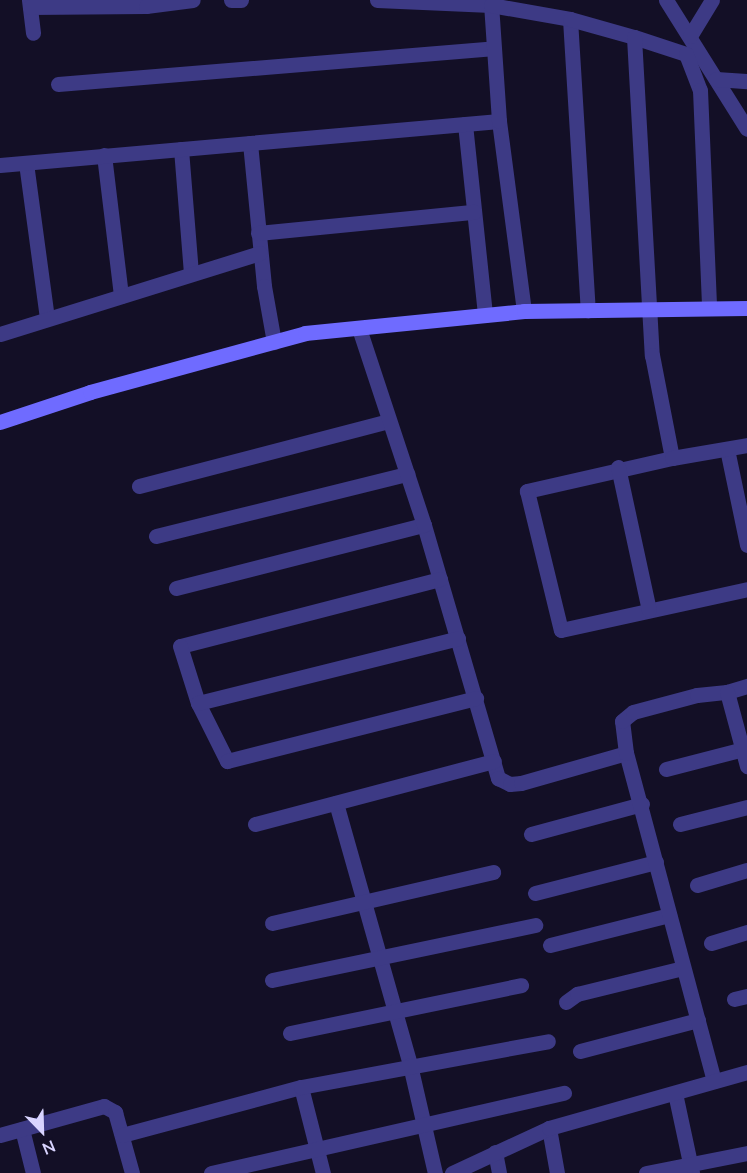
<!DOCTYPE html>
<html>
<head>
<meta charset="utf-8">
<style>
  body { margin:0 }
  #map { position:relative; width:747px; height:1173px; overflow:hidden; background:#130f26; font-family:Lato,sans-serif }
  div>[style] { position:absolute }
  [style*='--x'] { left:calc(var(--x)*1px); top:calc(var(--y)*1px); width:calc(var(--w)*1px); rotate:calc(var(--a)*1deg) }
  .street>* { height:15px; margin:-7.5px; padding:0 7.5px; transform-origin:7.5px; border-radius:7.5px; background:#3d3a85 }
  .secondary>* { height:15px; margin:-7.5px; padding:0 7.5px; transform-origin:7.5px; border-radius:7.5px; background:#6f6bff }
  span { translate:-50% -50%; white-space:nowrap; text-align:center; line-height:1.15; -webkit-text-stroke:5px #130f26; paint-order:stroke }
  .north { position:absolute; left:12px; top:1101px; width:60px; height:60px; -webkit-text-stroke:4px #130f26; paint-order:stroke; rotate:157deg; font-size:16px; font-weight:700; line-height:24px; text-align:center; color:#d9d4ff }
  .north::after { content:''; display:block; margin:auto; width:21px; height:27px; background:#d9d4ff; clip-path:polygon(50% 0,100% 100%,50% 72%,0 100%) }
</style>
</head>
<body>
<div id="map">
  <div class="street">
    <i style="--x:29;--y:0;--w:33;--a:83"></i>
    <i style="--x:231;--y:0;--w:10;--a:0"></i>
    <i style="--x:377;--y:0;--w:114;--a:2.5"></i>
    <i style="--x:491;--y:5;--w:5;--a:-90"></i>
    <i style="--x:666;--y:0;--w:152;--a:57.9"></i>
    <i style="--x:30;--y:7;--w:116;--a:-0.5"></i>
    <i style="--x:146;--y:6;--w:47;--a:-7.3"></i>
    <i style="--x:570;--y:19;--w:292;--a:86.5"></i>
    <i style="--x:690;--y:36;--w:42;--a:-58.6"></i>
    <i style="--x:634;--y:37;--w:55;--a:18.1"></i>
    <i style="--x:686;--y:54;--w:39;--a:69"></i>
    <i style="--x:700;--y:90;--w:218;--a:87.6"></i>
    <i style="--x:716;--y:79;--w:31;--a:4"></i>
    <i style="--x:58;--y:84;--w:435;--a:-4.7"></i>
    <i style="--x:465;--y:124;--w:192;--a:84"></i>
    <i style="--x:250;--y:143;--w:144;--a:84.4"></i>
    <i style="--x:264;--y:286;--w:57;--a:79.9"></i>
    <i style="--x:181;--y:149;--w:125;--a:85.4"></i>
    <i style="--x:104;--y:155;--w:142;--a:83.1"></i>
    <i style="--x:26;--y:163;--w:157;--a:82.3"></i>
    <i style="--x:0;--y:165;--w:501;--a:-5.04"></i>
    <i style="--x:258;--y:233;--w:217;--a:-5.6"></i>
    <i style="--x:524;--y:311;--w:192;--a:-97.5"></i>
    <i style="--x:499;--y:121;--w:116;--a:-93.9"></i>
    <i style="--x:491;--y:5;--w:80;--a:10"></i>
    <i style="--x:570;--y:19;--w:66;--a:15.7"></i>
    <i style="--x:634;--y:37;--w:319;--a:86.8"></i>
    <i style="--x:652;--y:355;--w:105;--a:79"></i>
    <i style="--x:672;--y:458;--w:149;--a:167.2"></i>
    <i style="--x:527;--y:491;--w:143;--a:76.3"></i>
    <i style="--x:561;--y:630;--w:190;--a:-12.4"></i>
    <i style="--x:0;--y:334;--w:272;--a:-17.3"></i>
    <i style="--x:727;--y:449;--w:98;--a:78.2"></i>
    <i style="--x:672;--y:458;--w:76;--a:-9.8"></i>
    <i style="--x:618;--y:467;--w:146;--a:77.8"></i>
    <i style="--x:139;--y:486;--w:258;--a:-14.6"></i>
    <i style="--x:424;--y:525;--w:264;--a:73.7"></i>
    <i style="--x:498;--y:778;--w:13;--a:27"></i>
    <i style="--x:510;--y:784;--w:11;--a:-5"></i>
    <i style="--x:521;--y:783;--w:109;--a:-15.9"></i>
    <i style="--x:156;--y:536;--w:259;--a:-13.9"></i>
    <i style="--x:440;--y:579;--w:268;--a:165.5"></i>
    <i style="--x:180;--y:646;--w:60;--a:72.5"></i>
    <i style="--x:198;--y:703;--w:65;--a:63.4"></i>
    <i style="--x:227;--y:761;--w:257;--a:-14.2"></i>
    <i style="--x:176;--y:588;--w:256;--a:-14.3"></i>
    <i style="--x:424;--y:525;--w:207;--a:-108.3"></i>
    <i style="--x:727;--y:692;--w:21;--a:-17"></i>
    <i style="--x:198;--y:703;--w:268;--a:-14"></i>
    <i style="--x:666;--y:769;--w:84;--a:-14.5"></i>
    <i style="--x:336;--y:803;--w:272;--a:74.2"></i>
    <i style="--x:410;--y:1065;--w:111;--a:77"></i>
    <i style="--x:255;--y:824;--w:247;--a:-14.8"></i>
    <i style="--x:680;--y:824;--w:69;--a:-14.2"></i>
    <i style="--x:531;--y:834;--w:115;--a:-15.1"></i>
    <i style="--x:697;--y:885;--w:52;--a:-16.7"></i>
    <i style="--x:535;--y:893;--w:125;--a:-14.4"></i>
    <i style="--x:272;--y:923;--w:227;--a:-13"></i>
    <i style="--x:711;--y:943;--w:38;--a:-17"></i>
    <i style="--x:550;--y:945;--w:123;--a:-14.1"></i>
    <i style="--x:272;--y:980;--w:269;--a:-11.8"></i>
    <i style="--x:734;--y:999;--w:13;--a:-13"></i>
    <i style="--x:566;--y:1002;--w:14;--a:-36"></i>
    <i style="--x:577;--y:994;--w:109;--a:-13.8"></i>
    <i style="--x:290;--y:1033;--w:236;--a:-11.7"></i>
    <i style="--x:580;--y:1051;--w:122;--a:-14.7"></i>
    <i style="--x:714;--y:1081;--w:340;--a:-105"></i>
    <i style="--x:626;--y:753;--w:32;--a:-97"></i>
    <i style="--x:622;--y:721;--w:14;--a:-39"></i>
    <i style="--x:633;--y:712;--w:66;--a:-14.9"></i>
    <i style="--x:697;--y:695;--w:30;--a:-6"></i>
    <i style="--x:727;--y:692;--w:77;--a:74.9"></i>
    <i style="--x:301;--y:1087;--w:89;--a:75.7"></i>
    <i style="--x:675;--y:1093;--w:81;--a:77.9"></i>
    <i style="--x:549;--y:1128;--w:46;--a:79.9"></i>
    <i style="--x:22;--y:1129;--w:45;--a:76"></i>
    <i style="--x:0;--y:1135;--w:108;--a:-15.6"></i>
    <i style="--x:104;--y:1106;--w:13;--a:29"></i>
    <i style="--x:115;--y:1112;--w:63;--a:74.4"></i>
    <i style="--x:122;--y:1135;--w:185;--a:-15"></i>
    <i style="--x:301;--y:1087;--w:251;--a:-10.5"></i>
    <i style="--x:495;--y:1152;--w:21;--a:79"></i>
    <i style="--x:211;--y:1173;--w:362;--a:-12.8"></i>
    <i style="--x:452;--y:1173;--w:107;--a:-24.9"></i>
    <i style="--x:549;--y:1128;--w:206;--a:-15.8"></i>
    <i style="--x:646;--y:1173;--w:103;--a:-11.2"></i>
  </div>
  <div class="secondary">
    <i style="--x:0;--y:422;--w:95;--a:-18.4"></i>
    <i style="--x:90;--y:392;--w:223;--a:-15.3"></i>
    <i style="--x:305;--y:333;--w:220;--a:-5.7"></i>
    <i style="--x:524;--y:311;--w:223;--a:-0.8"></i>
  </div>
  <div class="north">N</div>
</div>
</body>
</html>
